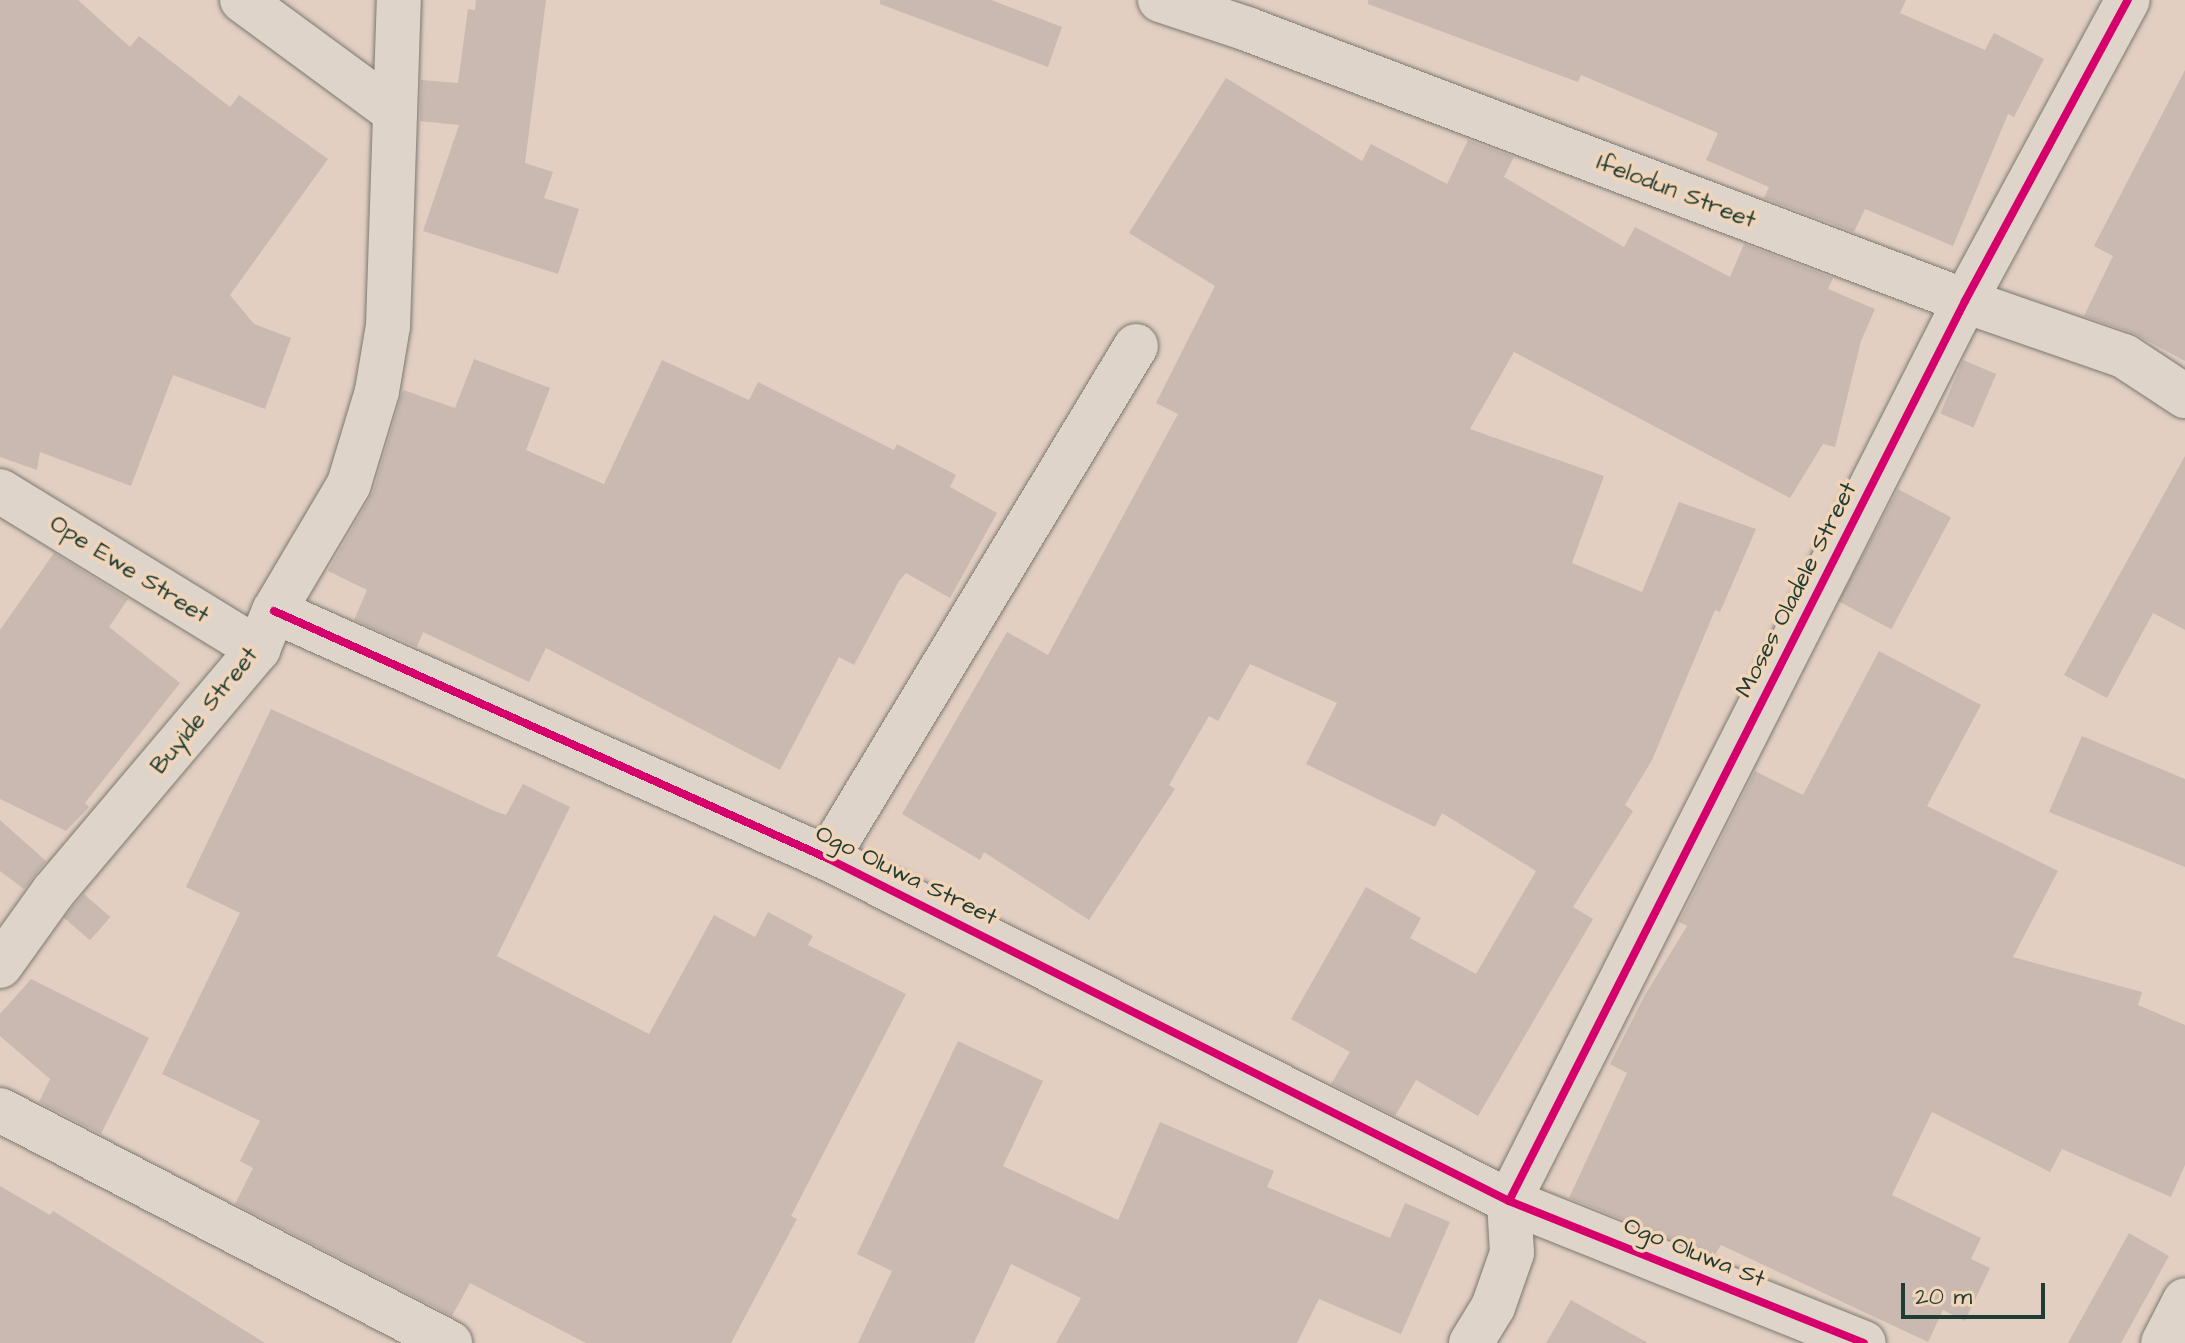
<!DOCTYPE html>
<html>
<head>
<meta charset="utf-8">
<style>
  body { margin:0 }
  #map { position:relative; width:2185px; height:1343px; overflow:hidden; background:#e2cfc2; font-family:"Architects Daughter",sans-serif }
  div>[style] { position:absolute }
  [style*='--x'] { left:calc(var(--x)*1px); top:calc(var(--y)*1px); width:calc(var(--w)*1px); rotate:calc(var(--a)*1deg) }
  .building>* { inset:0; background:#c9b9b0; transform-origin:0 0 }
  .roads { filter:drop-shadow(0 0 2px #7c7972) drop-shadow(0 0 2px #7c7972) }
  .minor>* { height:44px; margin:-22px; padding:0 22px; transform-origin:22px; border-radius:22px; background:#dfd4ca }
  .cycleway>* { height:8px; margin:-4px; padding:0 4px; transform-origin:4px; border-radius:4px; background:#d6006c }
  span { translate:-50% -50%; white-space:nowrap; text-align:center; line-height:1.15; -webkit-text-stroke:7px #f2d5b9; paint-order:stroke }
  .street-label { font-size:24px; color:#1f3d34 }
  .scale { position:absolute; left:1901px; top:1283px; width:144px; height:36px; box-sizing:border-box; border:4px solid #1f3d34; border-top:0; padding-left:10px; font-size:24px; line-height:28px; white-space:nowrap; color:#1f3d34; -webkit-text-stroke:6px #f2d5b9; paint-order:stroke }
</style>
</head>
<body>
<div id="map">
  <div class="building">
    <i style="clip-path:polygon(0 0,78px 0,130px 47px,139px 36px,230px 107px,239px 95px,328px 159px,230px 295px,254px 324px,291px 338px,265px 409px,173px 375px,131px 486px,40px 452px,37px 470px,0 457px)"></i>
    <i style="clip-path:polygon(476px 0,546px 0,525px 163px,553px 172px,544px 198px,579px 209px,558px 274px,423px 231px,459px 125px,420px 121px,421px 80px,458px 83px,468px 9px,475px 10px)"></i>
    <i style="clip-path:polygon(880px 0,991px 0,1062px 27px,1048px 67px,880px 4px)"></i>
    <i style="clip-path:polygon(1368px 0,1906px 0,1900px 13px,1985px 50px,1994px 33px,2044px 59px,2014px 117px,2008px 114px,1953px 246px,1865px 209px,1854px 232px,1764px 198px,1769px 187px,1706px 160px,1718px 133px,1581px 75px,1578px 82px,1368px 4px)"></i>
    <i style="clip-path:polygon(2185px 70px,2185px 361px,2133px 333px,2084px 316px,2113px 256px,2094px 246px)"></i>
    <i style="clip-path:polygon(1226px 78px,1362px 161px,1371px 144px,1447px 184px,1468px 140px,1514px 157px,1504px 177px,1624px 247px,1635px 227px,1730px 277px,1744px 244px,1833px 278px,1828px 289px,1875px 309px,1861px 341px,1835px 447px,1823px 444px,1790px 498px,1514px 352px,1470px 429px,1604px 476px,1572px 563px,1642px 592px,1679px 502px,1756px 529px,1720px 612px,1715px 610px,1652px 760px,1625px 805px,1633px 811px,1573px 907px,1593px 919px,1478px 1116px,1416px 1080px,1395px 1116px,1331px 1084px,1350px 1052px,1291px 1019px,1366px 887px,1421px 918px,1410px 938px,1476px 974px,1536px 871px,1442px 813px,1435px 827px,1306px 764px,1337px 703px,1250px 664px,1218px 721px,1209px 716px,1169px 785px,1175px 789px,1089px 920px,984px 852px,980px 860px,902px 814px,1007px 632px,1048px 655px,1178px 414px,1156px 403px,1215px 286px,1129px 233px)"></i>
    <i style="clip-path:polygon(474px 359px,550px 388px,526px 450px,604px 484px,662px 360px,749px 400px,758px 382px,894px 450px,897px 444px,956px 475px,950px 487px,997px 513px,950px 598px,906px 573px,899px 581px,854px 665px,839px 657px,780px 770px,546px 648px,529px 682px,423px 632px,417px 647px,354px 620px,367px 590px,328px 571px,373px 492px,403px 390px,455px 408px)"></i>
    <i style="left:1963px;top:360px;width:36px;height:58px;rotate:23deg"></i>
    <i style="clip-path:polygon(2185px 456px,2185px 630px,2153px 613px,2107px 698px,2064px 675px)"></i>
    <i style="left:1898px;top:489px;width:60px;height:127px;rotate:28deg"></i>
    <i style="clip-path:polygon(54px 553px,128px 599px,109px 627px,180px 683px,85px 803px,89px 807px,66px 831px,0 799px,0 630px)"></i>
    <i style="clip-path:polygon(1879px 651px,1981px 705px,1927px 806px,2058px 871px,2013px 957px,2142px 992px,2138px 1005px,2185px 1025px,2185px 1165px,2171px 1197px,2062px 1149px,2050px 1172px,1932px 1112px,1892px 1195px,1981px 1238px,1971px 1259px,1990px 1268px,1965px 1321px,1943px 1310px,1928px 1342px,1721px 1245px,1714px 1256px,1569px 1198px,1627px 1073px,1610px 1064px,1645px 995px,1687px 926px,1679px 922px,1755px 771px,1803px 795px)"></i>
    <i style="clip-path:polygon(271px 709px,492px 810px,506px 815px,523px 784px,570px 807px,497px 956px,649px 1034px,714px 915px,755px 937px,768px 912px,813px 936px,808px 945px,906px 994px,791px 1216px,797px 1219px,731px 1343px,586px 1343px,470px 1283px,452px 1316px,235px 1204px,253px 1168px,240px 1161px,260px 1121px,162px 1074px,240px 913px,186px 887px)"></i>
    <i style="clip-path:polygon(2082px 736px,2185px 779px,2185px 867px,2049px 812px)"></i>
    <i style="clip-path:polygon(0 820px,46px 861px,24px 889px,0 871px)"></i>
    <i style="left:84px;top:894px;width:35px;height:31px;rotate:41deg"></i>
    <i style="clip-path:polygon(31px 979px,149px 1038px,101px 1134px,39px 1102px,50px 1079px,0 1036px,0 1014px)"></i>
    <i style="clip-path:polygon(958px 1041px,1043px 1081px,1003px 1166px,1118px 1220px,1160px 1122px,1274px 1171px,1267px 1187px,1390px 1238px,1405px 1203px,1450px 1222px,1401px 1334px,1319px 1299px,1297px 1343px,1056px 1343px,1081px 1298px,1011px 1264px,974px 1343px,858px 1343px,892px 1271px,857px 1254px)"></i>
    <i style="clip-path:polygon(0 1186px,50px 1215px,53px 1211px,265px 1343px,0 1343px)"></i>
    <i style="clip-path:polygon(2129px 1233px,2169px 1256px,2121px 1343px,2068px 1343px)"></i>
    <i style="clip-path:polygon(1571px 1300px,1648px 1343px,1546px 1343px)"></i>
  </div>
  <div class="roads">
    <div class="minor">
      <i style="--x:242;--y:0;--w:187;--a:36.3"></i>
      <i style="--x:1160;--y:0;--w:92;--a:18.4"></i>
      <i style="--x:1247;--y:29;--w:768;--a:20.75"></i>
      <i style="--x:1965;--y:301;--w:168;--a:19.1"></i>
      <i style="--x:2124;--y:356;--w:73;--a:33.3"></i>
      <i style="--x:0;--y:491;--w:303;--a:31.5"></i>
      <i style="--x:274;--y:611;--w:606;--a:24.07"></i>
      <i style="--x:827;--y:858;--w:763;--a:26.7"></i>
      <i style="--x:1509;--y:1201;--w:382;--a:21.8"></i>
      <i style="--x:827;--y:858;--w:598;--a:-58.89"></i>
      <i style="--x:0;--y:966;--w:91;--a:-54.4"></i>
      <i style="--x:53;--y:892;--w:318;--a:-49.8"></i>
      <i style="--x:258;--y:649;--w:41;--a:-67.2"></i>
      <i style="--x:274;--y:611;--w:147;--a:-59.4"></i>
      <i style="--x:349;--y:484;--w:97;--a:-73.2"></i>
      <i style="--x:377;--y:391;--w:66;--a:-80.4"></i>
      <i style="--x:388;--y:326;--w:326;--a:-88.1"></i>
      <i style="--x:0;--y:1110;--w:507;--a:27.37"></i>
      <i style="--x:1509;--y:1201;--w:1009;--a:-63.13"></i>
      <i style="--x:1965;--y:301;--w:342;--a:-61.6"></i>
      <i style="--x:1471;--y:1343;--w:42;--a:-58.6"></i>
      <i style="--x:1493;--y:1307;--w:57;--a:-70.6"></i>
      <i style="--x:1512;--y:1253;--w:52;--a:-93.3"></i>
      <i style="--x:2163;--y:1343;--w:48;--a:-62.9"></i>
    </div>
  </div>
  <div class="cycleway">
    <i style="--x:274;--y:611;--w:606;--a:24.07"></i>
    <i style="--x:827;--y:858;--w:763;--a:26.7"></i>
    <i style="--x:1509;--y:1201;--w:382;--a:21.8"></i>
    <i style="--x:1509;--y:1201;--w:1009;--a:-63.13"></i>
    <i style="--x:1965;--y:301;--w:342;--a:-61.6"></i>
  </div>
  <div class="street-label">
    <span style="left:1676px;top:192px;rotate:21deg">Ifelodun Street</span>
    <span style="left:129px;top:570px;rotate:32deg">Ope Ewe Street</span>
    <span style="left:1797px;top:590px;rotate:-63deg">Moses Oladele Street</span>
    <span style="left:205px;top:711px;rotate:-51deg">Buyide Street</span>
    <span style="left:906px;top:876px;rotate:26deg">Ogo Oluwa Street</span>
    <span style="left:1694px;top:1253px;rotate:22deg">Ogo Oluwa St</span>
  </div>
  <div class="scale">20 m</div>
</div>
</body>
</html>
